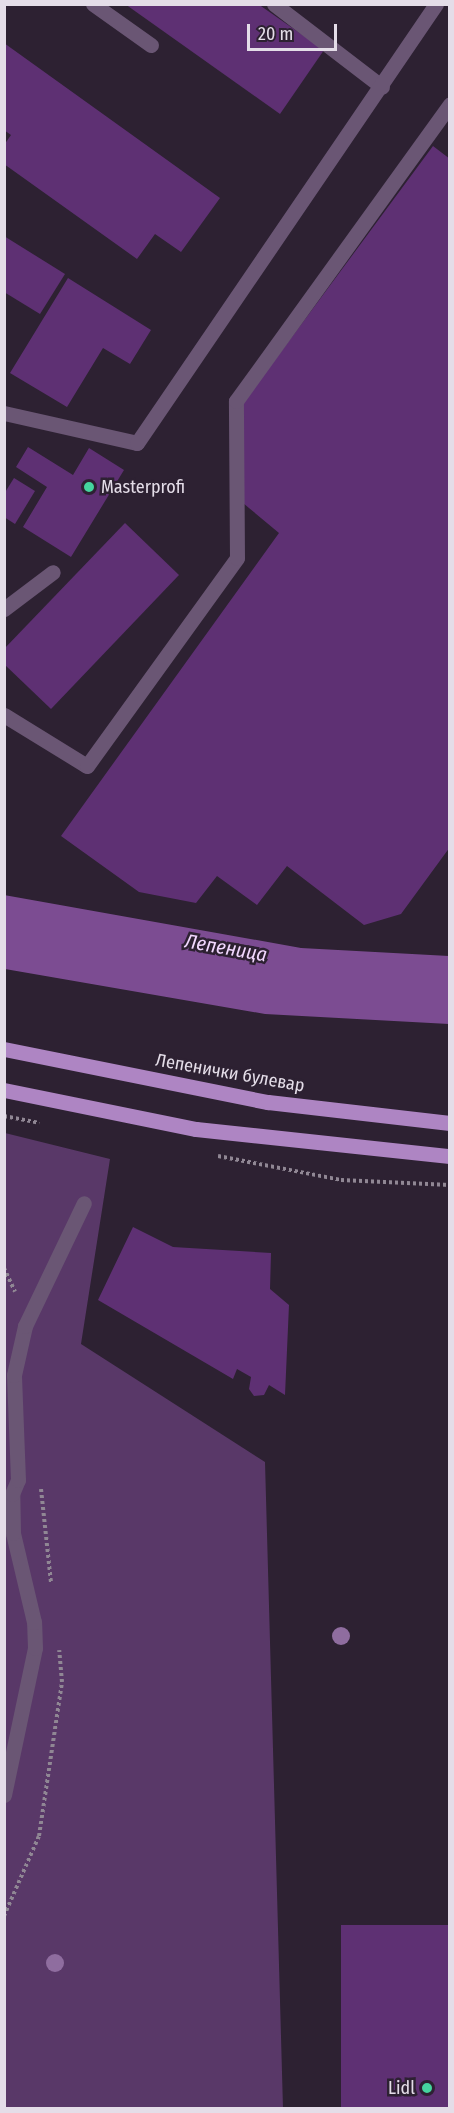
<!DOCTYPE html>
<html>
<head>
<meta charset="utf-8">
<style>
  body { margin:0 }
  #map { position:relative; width:454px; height:2113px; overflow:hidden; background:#2d2132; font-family:"Fira Sans Condensed",sans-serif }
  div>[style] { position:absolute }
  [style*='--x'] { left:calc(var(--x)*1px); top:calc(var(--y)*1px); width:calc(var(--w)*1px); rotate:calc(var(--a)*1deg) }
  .green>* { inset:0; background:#593868 }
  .water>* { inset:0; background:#7c4c92 }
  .building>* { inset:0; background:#5e3073; transform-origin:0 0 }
  .path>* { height:4px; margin-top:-2px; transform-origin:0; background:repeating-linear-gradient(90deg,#908794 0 3px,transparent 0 6px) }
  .minor>* { height:15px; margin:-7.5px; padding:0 7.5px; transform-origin:7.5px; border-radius:7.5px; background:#6a5674 }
  .major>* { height:15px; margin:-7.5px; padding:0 7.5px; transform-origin:7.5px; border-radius:7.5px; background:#ae85c3 }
  .trees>* { width:18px; height:18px; margin:-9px; border-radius:50%; background:#8f6d9f }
  .dots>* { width:16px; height:16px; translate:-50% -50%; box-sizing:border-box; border:3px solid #2d2132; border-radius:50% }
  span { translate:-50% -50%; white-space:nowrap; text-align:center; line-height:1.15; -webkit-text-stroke:5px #2d2132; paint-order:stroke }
  .poi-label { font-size:18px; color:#e4dde8 }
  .left { translate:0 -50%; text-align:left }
  .right { translate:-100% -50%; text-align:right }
  .street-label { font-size:18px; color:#e4dde8 }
  .water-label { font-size:20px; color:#f2d8ff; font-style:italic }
  .frame { position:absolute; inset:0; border:6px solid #e4dde8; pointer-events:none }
  .scale { position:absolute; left:247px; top:24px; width:90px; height:27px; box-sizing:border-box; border:3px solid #e4dde8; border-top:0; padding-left:8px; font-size:18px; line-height:21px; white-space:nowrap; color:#e4dde8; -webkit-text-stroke:4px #2d2132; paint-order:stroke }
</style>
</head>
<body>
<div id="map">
  <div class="green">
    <i style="clip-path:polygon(5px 1133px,110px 1159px,81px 1344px,265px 1462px,283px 2108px,5px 2108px)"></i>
  </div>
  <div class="water">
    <i style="clip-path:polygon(4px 895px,301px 948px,449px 956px,449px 1024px,265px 1014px,5px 969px)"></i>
  </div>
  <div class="building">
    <i style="clip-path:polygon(125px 4px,258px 4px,324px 50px,280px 114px)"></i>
    <i style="clip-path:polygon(4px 43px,220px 198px,181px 252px,155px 234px,137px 259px,4px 164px,4px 145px,11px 135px,4px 130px)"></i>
    <i style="clip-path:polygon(433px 146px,450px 159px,450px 847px,401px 914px,364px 925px,287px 866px,257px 905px,217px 876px,196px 903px,139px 892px,61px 836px,279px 533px,243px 503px,238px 410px)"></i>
    <i style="clip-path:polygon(4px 236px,65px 274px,40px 314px,4px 292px)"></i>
    <i style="clip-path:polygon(68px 278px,151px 330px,130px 364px,103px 348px,67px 407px,10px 373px)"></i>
    <i style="clip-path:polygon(28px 447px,73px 475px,89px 448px,124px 470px,71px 557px,23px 527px,47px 487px,16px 467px)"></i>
    <i style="clip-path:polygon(14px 478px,35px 491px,15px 524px,4px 517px,4px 494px)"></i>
    <i style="clip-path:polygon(125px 523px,179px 575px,51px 709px,4px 664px,4px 649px)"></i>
    <i style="clip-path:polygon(133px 1227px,173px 1247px,271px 1253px,270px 1289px,289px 1305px,285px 1395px,269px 1385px,264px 1395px,254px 1396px,249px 1389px,251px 1377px,237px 1369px,233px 1379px,98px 1300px)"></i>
    <i style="left:450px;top:1925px;width:183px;height:109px;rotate:90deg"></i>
  </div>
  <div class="path">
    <i style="--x:4;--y:1116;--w:36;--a:11"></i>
    <i style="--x:218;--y:1156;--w:125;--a:11"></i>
    <i style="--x:341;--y:1180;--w:109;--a:2.6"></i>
    <i style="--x:4;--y:1268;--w:26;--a:65"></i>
    <i style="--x:41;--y:1489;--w:95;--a:83.9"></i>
    <i style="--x:4;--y:1916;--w:87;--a:-66.4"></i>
    <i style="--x:39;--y:1836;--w:156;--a:-81.5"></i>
    <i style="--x:62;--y:1682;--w:32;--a:-95"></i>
  </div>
  <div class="minor">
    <i style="--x:93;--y:4;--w:71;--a:35.3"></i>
    <i style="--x:274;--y:4;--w:136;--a:37.5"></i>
    <i style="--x:4;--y:413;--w:136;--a:12.7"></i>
    <i style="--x:137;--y:443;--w:531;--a:-55.74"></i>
    <i style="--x:4;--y:609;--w:61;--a:-37.1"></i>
    <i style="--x:4;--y:715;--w:97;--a:31.6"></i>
    <i style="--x:87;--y:766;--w:256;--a:-54.2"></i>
    <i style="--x:237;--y:558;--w:157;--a:-90.4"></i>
    <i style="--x:236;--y:401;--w:366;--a:-54.2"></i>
    <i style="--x:4;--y:1795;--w:150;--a:-78.1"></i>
    <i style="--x:35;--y:1648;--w:26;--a:-92"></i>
    <i style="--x:34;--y:1622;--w:91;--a:-103.3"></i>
    <i style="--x:13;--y:1533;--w:39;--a:-91"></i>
    <i style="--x:12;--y:1494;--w:15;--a:-67"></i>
    <i style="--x:18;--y:1480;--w:105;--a:-92.2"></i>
    <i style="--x:14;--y:1375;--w:50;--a:-77.3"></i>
    <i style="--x:25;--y:1326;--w:136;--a:-64.4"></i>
  </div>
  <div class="major">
    <i style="--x:4;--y:1049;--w:269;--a:11.4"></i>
    <i style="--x:268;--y:1102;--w:183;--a:6.6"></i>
    <i style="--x:4;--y:1090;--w:196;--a:11.5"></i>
    <i style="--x:196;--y:1129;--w:255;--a:6.1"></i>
  </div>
  <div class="trees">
    <i style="left:341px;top:1636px"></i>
    <i style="left:55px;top:1963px"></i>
  </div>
  <div class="dots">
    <i style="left:89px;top:487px;background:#45d49f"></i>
    <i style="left:427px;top:2088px;background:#45d49f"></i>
  </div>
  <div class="poi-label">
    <span class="left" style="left:101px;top:487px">Masterprofi</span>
    <span class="right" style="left:415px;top:2088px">Lidl</span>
  </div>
  <div class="street-label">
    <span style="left:230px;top:1073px;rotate:10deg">Лепенички булевар</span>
  </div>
  <div class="water-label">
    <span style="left:226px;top:948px;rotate:10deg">Лепеница</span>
  </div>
  <div class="frame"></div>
  <div class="scale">20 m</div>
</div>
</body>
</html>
